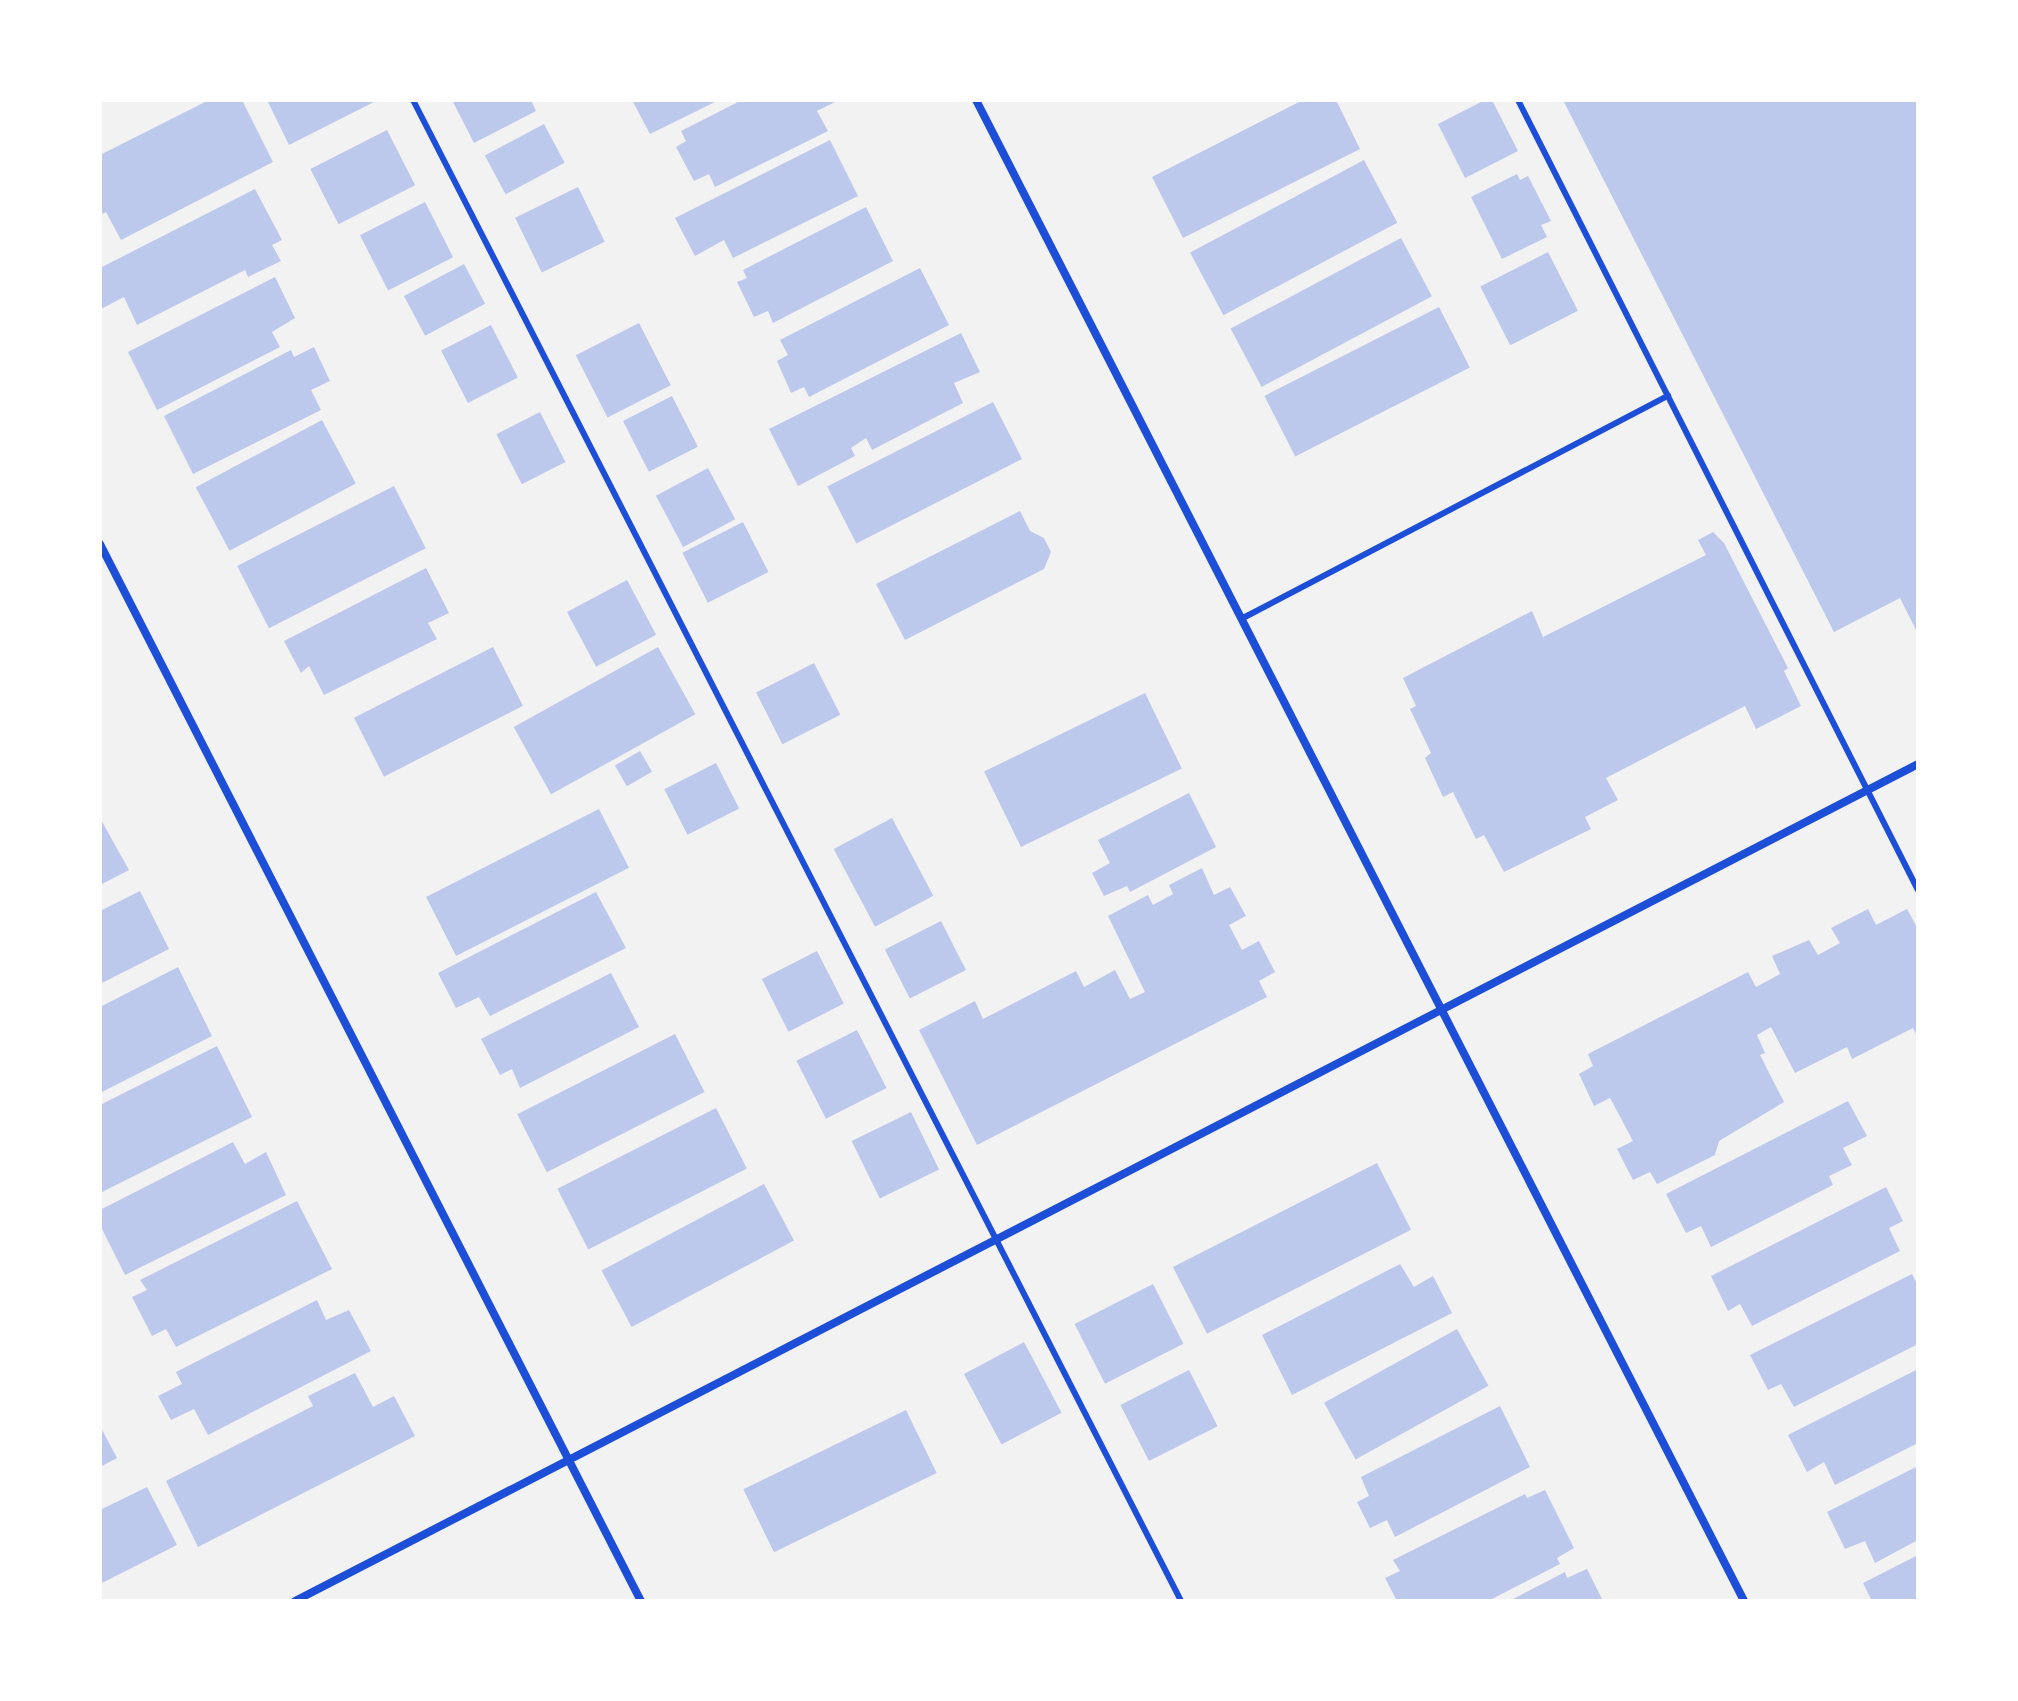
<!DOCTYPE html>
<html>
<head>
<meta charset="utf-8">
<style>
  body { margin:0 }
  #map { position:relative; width:2018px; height:1701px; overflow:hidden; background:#f2f2f2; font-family:"DejaVu Sans",sans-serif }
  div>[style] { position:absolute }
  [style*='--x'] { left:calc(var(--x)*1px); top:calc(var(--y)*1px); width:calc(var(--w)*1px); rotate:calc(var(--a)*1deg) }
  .building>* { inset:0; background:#bdc9ec; transform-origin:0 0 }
  .service>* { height:6px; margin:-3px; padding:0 3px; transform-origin:3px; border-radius:3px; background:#1d4ed8 }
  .minor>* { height:8px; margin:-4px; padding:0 4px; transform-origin:4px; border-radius:4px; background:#1d4ed8 }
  span { translate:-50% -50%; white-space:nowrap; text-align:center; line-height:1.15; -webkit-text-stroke:7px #fff; paint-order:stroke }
  .frame { position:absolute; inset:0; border:102px solid #fff; pointer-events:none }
</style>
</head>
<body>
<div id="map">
  <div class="building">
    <i style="clip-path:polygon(209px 100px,242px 100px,273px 162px,121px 240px,106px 212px,100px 215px,100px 155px)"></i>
    <i style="clip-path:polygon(267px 100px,378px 100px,289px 145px)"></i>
    <i style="clip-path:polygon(452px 100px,531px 100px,536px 111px,474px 143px)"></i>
    <i style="clip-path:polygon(632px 100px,719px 100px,650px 134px)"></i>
    <i style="clip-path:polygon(742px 100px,839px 100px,817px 111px,828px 131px,715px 187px,709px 174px,694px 181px,676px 147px,686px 141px,681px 131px)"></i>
    <i style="clip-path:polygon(1303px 100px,1336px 100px,1360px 149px,1183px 238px,1152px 177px)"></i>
    <i style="clip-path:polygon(1485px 100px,1492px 100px,1518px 151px,1465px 178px,1438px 124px)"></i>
    <i style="clip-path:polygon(1563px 100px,1918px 100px,1918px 634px,1900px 598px,1834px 632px)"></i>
    <i style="left:544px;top:124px;width:44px;height:67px;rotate:62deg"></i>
    <i style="left:387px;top:130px;width:62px;height:86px;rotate:63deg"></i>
    <i style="clip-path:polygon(830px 140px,858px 196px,733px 258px,724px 240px,695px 256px,675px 218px)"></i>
    <i style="left:1364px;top:160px;width:71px;height:197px;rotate:62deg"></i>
    <i style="clip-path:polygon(1517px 174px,1520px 180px,1528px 176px,1551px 221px,1541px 225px,1547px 237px,1502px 259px,1471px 197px)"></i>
    <i style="left:578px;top:187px;width:61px;height:70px;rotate:64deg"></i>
    <i style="clip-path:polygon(255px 189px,282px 240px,272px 245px,281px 261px,248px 277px,245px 270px,137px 325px,124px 297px,101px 309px,100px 268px)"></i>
    <i style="left:425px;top:202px;width:62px;height:73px;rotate:63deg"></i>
    <i style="clip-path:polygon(866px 207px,893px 261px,773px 323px,768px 311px,754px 317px,737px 282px,747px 278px,743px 270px)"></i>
    <i style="left:1401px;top:238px;width:66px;height:193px;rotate:62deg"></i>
    <i style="left:1548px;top:252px;width:66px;height:76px;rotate:63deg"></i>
    <i style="left:464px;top:264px;width:45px;height:68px;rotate:62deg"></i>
    <i style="clip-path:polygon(920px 268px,949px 325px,809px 397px,804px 387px,791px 393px,777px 361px,788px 355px,780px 340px)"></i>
    <i style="clip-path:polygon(275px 277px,295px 318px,272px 332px,280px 347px,157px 410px,128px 352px)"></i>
    <i style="left:1439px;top:307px;width:68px;height:196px;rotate:63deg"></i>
    <i style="left:639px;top:323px;width:70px;height:71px;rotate:63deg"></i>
    <i style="left:491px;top:325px;width:59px;height:56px;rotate:63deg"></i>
    <i style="clip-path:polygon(961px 333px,980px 372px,954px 383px,963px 403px,872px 450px,866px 438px,851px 448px,855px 456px,798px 486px,769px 429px)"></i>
    <i style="clip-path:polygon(314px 347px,330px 381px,311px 390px,321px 410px,193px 474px,164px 416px,291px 350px,294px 357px)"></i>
    <i style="left:672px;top:396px;width:57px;height:55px;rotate:63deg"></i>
    <i style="left:993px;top:402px;width:64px;height:186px;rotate:63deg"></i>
    <i style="left:540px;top:412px;width:56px;height:49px;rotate:63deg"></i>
    <i style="left:322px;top:420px;width:72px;height:143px;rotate:62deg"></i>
    <i style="left:708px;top:468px;width:58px;height:59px;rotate:62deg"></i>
    <i style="left:394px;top:486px;width:70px;height:176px;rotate:63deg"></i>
    <i style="clip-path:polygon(1020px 511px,1030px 531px,1044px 538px,1051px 552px,1044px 569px,905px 640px,876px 584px)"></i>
    <i style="left:743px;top:522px;width:56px;height:68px;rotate:63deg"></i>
    <i style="clip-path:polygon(1713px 532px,1724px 543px,1788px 668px,1784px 671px,1801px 706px,1756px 729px,1745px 706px,1606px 778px,1618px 800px,1585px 817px,1591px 829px,1504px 872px,1484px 835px,1476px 839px,1453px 792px,1443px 797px,1425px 758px,1431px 753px,1410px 709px,1416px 706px,1403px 678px,1532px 611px,1543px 637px,1706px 555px,1698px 540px)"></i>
    <i style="clip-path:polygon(426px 568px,449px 613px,428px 623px,437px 639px,324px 695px,309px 666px,301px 673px,284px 641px)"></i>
    <i style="left:627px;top:580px;width:62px;height:68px;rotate:62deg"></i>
    <i style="left:493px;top:647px;width:66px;height:156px;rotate:63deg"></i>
    <i style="left:658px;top:647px;width:77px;height:165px;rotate:61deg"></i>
    <i style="left:814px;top:663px;width:58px;height:65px;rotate:63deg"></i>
    <i style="left:1145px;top:693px;width:84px;height:179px;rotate:64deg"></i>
    <i style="left:640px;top:751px;width:24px;height:29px;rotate:60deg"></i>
    <i style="left:716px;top:763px;width:51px;height:58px;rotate:63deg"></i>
    <i style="clip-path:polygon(1189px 793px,1216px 847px,1130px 892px,1127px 886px,1104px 896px,1092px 873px,1110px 863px,1098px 840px)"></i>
    <i style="left:599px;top:809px;width:66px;height:194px;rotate:63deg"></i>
    <i style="clip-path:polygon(100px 818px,129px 870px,100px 885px)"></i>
    <i style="left:892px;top:818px;width:88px;height:66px;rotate:62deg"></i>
    <i style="clip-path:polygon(1202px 868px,1214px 895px,1230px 887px,1246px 916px,1229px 925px,1242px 950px,1259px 941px,1275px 972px,1259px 981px,1267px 997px,977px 1145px,919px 1030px,975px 1001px,983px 1019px,1076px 971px,1084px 987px,1115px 970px,1130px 999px,1145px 992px,1108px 916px,1148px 895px,1153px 905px,1173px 894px,1169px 885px)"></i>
    <i style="clip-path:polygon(140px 891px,169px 949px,100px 984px,100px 911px)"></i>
    <i style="clip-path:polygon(596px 892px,626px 948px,490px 1016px,479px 997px,456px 1008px,438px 973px)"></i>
    <i style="clip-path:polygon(1868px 909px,1876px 925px,1907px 909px,1918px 929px,1918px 1038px,1913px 1028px,1852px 1059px,1847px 1047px,1795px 1073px,1771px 1027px,1757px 1035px,1765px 1053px,1760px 1055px,1784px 1102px,1719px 1141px,1715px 1155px,1657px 1184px,1650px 1172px,1633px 1180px,1617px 1149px,1633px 1141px,1610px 1098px,1594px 1106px,1579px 1074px,1593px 1066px,1588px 1054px,1748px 972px,1756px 987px,1780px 974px,1772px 956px,1809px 940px,1818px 955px,1840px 943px,1831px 928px)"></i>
    <i style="left:941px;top:921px;width:55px;height:63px;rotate:63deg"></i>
    <i style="left:817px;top:951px;width:59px;height:62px;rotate:63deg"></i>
    <i style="clip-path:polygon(178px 967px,212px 1036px,100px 1093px,100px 1007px)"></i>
    <i style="clip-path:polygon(611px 973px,639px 1027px,520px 1088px,512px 1069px,500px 1075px,481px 1039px)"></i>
    <i style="left:857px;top:1030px;width:65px;height:68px;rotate:63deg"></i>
    <i style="left:675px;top:1034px;width:65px;height:177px;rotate:63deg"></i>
    <i style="clip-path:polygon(217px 1046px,252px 1117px,100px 1193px,100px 1105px)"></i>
    <i style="clip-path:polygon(1848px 1101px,1867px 1136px,1843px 1148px,1852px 1165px,1829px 1176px,1833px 1185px,1711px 1247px,1701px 1226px,1686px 1233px,1666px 1194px)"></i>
    <i style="left:716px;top:1108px;width:68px;height:178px;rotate:63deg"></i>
    <i style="left:911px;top:1112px;width:64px;height:66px;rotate:64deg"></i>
    <i style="clip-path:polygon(233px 1142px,245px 1164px,266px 1152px,286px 1195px,125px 1275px,100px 1225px,100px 1210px)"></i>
    <i style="left:1377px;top:1163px;width:75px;height:229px;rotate:63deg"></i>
    <i style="left:764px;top:1184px;width:64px;height:184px;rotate:62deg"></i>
    <i style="clip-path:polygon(1886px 1187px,1903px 1221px,1889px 1228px,1900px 1251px,1752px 1326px,1740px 1304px,1728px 1311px,1711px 1276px)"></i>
    <i style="clip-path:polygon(297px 1201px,332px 1269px,176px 1347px,166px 1329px,152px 1336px,132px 1297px,147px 1290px,140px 1280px)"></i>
    <i style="clip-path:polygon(1400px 1264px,1414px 1287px,1433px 1276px,1452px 1313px,1292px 1395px,1262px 1335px)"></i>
    <i style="clip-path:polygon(1912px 1274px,1918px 1286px,1918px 1344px,1794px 1407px,1781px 1384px,1768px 1390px,1750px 1355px)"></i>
    <i style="left:1153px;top:1284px;width:67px;height:88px;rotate:63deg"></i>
    <i style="clip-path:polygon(317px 1300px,326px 1320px,349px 1310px,371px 1351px,208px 1435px,194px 1409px,171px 1420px,158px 1396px,182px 1384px,176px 1372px)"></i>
    <i style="left:1457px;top:1329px;width:65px;height:152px;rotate:61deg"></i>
    <i style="left:1024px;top:1342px;width:80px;height:68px;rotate:62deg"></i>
    <i style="clip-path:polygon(1918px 1369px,1918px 1443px,1835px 1485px,1824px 1462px,1807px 1472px,1788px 1435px)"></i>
    <i style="left:1189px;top:1370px;width:63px;height:77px;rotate:63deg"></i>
    <i style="clip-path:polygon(355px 1373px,373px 1407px,394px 1396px,415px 1436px,198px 1547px,166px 1481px,313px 1406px,308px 1396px)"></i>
    <i style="clip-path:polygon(1500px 1406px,1530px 1467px,1395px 1537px,1387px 1520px,1370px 1528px,1357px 1502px,1369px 1496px,1361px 1477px)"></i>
    <i style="left:906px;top:1410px;width:70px;height:181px;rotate:64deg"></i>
    <i style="clip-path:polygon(100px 1426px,117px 1458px,100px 1467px)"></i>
    <i style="clip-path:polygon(1918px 1466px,1918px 1540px,1875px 1563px,1865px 1541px,1845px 1549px,1827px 1512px)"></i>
    <i style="clip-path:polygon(147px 1487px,177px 1545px,100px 1584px,100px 1510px)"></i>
    <i style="clip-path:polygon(1545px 1490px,1574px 1548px,1557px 1558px,1560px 1564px,1488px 1601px,1397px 1601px,1385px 1578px,1400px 1571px,1393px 1560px,1525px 1494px,1527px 1498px)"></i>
    <i style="clip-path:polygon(1918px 1555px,1918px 1601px,1872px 1601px,1863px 1583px)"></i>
    <i style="clip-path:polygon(1587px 1569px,1603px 1601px,1509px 1601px,1565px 1572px,1567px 1578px)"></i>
  </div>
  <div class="service">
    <i style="--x:413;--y:100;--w:1686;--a:62.9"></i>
    <i style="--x:1518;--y:100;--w:885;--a:63.15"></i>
    <i style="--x:1241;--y:619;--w:482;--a:-27.6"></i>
  </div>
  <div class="minor">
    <i style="--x:976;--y:100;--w:1686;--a:62.9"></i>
    <i style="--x:100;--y:544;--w:1187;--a:62.9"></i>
    <i style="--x:295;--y:1601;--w:1826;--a:-27.28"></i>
  </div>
  <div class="frame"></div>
</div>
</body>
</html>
